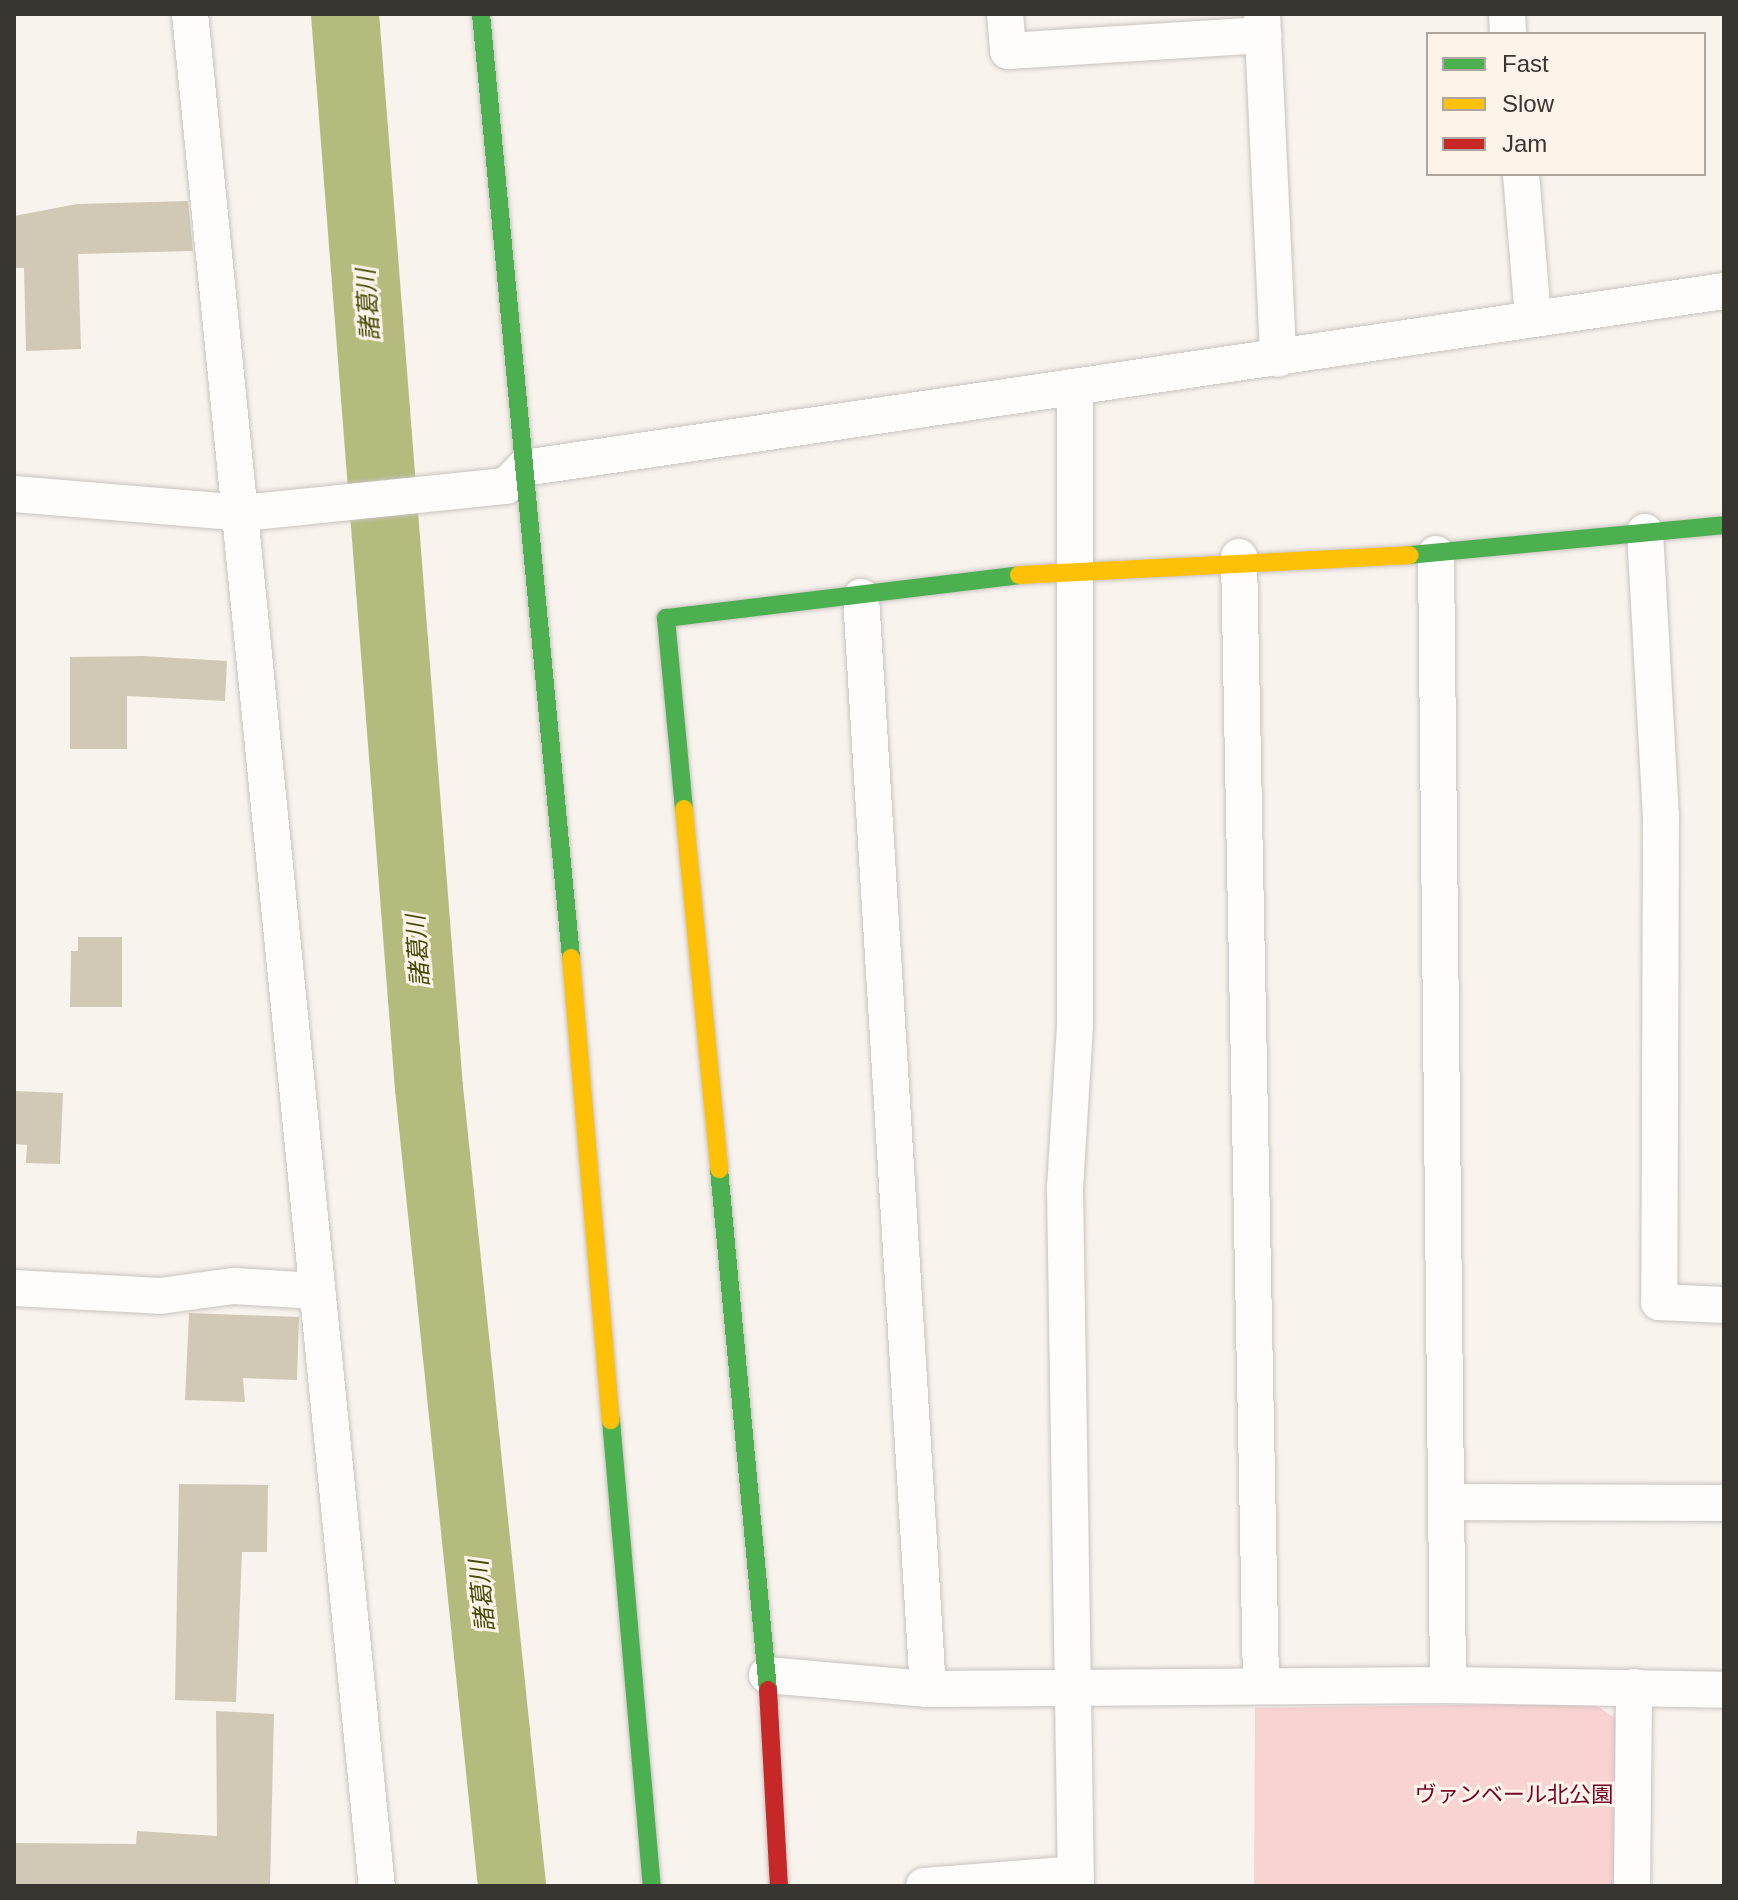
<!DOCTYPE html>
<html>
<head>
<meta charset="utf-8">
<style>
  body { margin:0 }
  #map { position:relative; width:1738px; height:1900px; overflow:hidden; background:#f9f3ee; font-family:Arial,"Noto Sans JP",sans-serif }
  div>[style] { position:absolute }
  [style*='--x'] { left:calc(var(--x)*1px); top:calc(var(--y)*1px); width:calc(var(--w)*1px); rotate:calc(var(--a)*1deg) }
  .green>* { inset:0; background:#f9d2d2 }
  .river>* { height:68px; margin:-34px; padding:0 34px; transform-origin:34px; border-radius:34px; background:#b4bb7d }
  .building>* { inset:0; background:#d1c9b5 }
  .roads { filter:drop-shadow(0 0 2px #c8c3bf) drop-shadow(0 0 2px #c8c3bf) }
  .street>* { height:36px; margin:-18px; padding:0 18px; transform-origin:18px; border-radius:18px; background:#fefdfc }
  .fast>* { height:18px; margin:-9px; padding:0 9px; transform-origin:9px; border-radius:9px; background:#4caf50 }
  .slow>* { height:18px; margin:-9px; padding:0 9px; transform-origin:9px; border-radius:9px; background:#ffc107 }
  .jam>* { height:18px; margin:-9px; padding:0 9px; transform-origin:9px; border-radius:9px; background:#c62828 }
  span { translate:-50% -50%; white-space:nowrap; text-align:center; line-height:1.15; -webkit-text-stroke:6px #fef3e9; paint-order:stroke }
  .park-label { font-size:22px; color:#760226 }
  .water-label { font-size:24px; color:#454c09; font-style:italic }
  .frame { position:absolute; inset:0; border:16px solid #393531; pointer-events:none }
  .legend { position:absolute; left:1426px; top:32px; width:280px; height:144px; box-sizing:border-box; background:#fef3e9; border:2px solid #afa79f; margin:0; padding:10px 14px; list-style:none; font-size:24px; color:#393531 }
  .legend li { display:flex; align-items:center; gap:16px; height:40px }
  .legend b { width:40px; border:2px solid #afa79f }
</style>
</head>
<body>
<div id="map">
  <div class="green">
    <i style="clip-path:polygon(1593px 1703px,1616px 1719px,1617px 1886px,1254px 1886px,1255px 1708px)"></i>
  </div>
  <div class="river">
    <i style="--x:345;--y:14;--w:1077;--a:85.53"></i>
    <i style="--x:429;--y:1088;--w:802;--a:84.06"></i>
  </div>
  <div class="building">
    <i style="clip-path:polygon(188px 201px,193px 251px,78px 254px,81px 349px,26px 351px,24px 268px,14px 268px,14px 216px,77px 204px)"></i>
    <i style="clip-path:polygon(143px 656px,227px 661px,225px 701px,127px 696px,127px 749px,70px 749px,70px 657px)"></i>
    <i style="clip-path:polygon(78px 937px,122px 937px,122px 1007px,70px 1007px,71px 951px,78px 951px)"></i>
    <i style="clip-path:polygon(14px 1091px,63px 1093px,60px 1164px,26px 1163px,27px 1145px,14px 1144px)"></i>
    <i style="clip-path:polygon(189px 1313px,299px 1317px,297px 1380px,243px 1378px,245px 1402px,185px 1400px)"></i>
    <i style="clip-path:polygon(179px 1484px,268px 1485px,267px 1552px,242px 1552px,236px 1702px,175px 1700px)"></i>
    <i style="clip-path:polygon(216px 1711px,274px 1714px,270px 1886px,14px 1886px,14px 1843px,136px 1844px,137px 1831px,217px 1836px)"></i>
  </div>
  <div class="roads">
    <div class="street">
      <i style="--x:190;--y:14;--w:1881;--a:84.3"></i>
      <i style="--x:1005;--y:14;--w:37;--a:85"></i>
      <i style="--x:1008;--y:51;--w:256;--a:-3.6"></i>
      <i style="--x:1262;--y:14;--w:345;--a:87.3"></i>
      <i style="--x:1507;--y:14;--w:20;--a:87"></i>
      <i style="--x:1521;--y:174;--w:144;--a:85.2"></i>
      <i style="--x:1075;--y:391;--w:634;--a:90"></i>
      <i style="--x:1075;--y:1025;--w:163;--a:93.5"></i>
      <i style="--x:1065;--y:1188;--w:698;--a:89.1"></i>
      <i style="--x:14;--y:494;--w:230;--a:4.7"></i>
      <i style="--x:243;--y:513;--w:264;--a:-5.9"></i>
      <i style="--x:506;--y:486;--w:25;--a:-45"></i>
      <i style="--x:524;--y:468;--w:1213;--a:-8.39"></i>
      <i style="--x:1645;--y:532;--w:283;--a:86.8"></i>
      <i style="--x:1661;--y:815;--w:487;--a:90.2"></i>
      <i style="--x:1659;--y:1302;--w:65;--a:2.6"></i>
      <i style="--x:1436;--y:554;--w:1131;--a:89.39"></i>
      <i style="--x:1239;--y:557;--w:1128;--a:88.88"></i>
      <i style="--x:861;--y:597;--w:1094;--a:86.49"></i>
      <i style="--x:14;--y:1288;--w:146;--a:3.1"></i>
      <i style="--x:160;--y:1296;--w:75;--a:-7.7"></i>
      <i style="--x:234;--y:1286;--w:82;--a:3.5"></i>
      <i style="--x:1450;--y:1502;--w:274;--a:0.2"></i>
      <i style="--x:767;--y:1675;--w:162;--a:5"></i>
      <i style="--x:928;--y:1689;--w:520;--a:-0.44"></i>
      <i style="--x:1448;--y:1685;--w:276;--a:1"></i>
      <i style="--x:924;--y:1886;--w:151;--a:-4.5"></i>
      <i style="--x:1632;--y:1886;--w:199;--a:-89.4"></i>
    </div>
    <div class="fast">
      <i style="--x:481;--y:14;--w:948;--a:84.55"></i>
      <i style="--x:1409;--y:555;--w:316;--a:-5.4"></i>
      <i style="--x:684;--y:809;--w:192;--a:-95.4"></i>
      <i style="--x:666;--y:618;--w:356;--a:-6.9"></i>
      <i style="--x:719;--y:1169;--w:523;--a:84.63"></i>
      <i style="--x:611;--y:1420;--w:468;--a:85"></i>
    </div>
    <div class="slow">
      <i style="--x:1019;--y:575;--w:391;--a:-2.9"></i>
      <i style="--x:684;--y:809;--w:362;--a:84.4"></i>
      <i style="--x:571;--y:958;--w:464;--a:85.1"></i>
    </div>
    <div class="jam">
      <i style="--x:768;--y:1690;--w:196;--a:86.8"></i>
    </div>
  </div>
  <div class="park-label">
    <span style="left:1514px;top:1795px">ヴァンベール北公園</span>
  </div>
  <div class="water-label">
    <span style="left:368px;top:305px;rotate:-94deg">諸葛川</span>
    <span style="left:418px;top:951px;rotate:-94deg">諸葛川</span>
    <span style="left:482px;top:1596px;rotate:-96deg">諸葛川</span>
  </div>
  <div class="frame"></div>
  <ul class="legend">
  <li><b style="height:10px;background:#4caf50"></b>Fast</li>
  <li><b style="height:10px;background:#ffc107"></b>Slow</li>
  <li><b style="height:10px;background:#c62828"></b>Jam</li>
  </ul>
</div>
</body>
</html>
